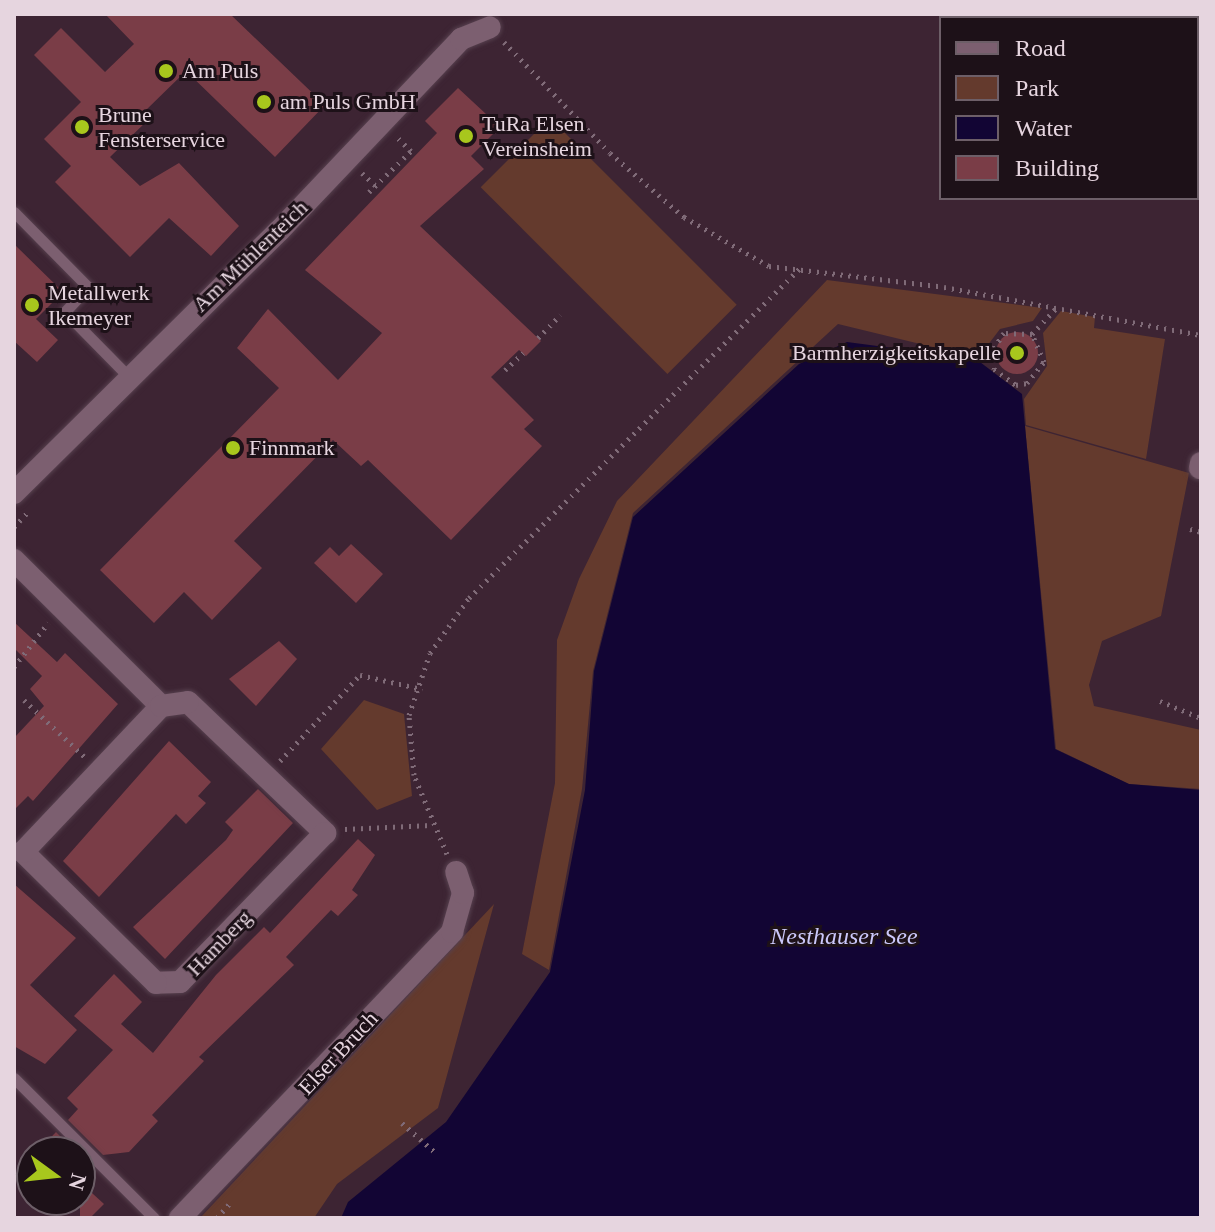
<!DOCTYPE html>
<html>
<head>
<meta charset="utf-8">
<style>
  body { margin:0 }
  #map { position:relative; width:1215px; height:1232px; overflow:hidden; background:#3d2433; font-family:"Times New Roman",serif }
  div>[style] { position:absolute }
  [style*='--x'] { left:calc(var(--x)*1px); top:calc(var(--y)*1px); width:calc(var(--w)*1px); rotate:calc(var(--a)*1deg) }
  .green>* { inset:0; background:#643a2d; transform-origin:0 0 }
  .water>* { inset:0; background:#120534 }
  .building>* { inset:0; background:#7a3d47 }
  .round { border-radius:50% }
  .path>* { height:5px; margin-top:-2.5px; transform-origin:0; background:repeating-linear-gradient(90deg,#806b78 0 2px,transparent 0 8px) }
  .roads { filter:drop-shadow(0 0 2px #56404e) drop-shadow(0 0 2px #56404e) }
  .service>* { height:11px; margin:-5.5px; padding:0 5.5px; transform-origin:5.5px; border-radius:5.5px; background:#7c5f70 }
  .minor>* { height:22px; margin:-11px; padding:0 11px; transform-origin:11px; border-radius:11px; background:#7c5f70 }
  .dots>* { width:22px; height:22px; translate:-50% -50%; box-sizing:border-box; border:4px solid #1d1118; border-radius:50% }
  span { translate:-50% -50%; white-space:nowrap; text-align:center; line-height:1.15; -webkit-text-stroke:6px #1d1118; paint-order:stroke }
  .poi-label { font-size:22px; color:#e6d5df }
  .left { translate:0 -50%; text-align:left }
  .right { translate:-100% -50%; text-align:right }
  .street-label { font-size:22px; color:#e6d5df }
  .water-label { font-size:24px; color:#cbc8fa; font-style:italic }
  .frame { position:absolute; inset:0; border:16px solid #e6d5df; pointer-events:none }
  .legend { position:absolute; left:939px; top:16px; width:260px; height:184px; box-sizing:border-box; background:#1d1118; border:2px solid #6d5f68; margin:0; padding:10px 14px; list-style:none; font-size:24px; color:#e6d5df }
  .legend li { display:flex; align-items:center; gap:16px; height:40px }
  .legend b { width:40px; border:2px solid #6d5f68 }
  .north { position:absolute; left:16px; top:1136px; width:80px; height:80px; box-sizing:border-box; background:#1d1118; border:2px solid #6d5f68; border-radius:50%; rotate:105deg; font-size:22px; font-weight:700; line-height:32px; text-align:center; color:#e6d5df }
  .north::after { content:''; display:block; margin:auto; width:28px; height:36px; background:#a8c71d; clip-path:polygon(50% 0,100% 100%,50% 72%,0 100%) }
</style>
</head>
<body>
<div id="map">
  <div class="green">
    <i style="left:550px;top:118px;width:264px;height:98px;rotate:45deg"></i>
    <i style="clip-path:polygon(827px 280px,1042px 308px,1033px 321px,1000px 329px,978px 358px,838px 324px,633px 513px,593px 671px,582px 789px,549px 970px,522px 954px,555px 783px,557px 640px,579px 579px,617px 501px)"></i>
    <i style="clip-path:polygon(1061px 311px,1095px 317px,1094px 328px,1165px 339px,1146px 459px,1026px 425px,1024px 399px,1047px 366px,1043px 333px)"></i>
    <i style="clip-path:polygon(1025px 426px,1189px 473px,1161px 616px,1102px 641px,1089px 685px,1094px 706px,1201px 730px,1201px 789px,1129px 784px,1056px 749px)"></i>
    <i style="clip-path:polygon(364px 700px,404px 714px,412px 796px,377px 810px,321px 749px)"></i>
    <i style="clip-path:polygon(494px 904px,438px 1108px,337px 1184px,314px 1218px,200px 1218px)"></i>
  </div>
  <div class="water">
    <i style="clip-path:polygon(847px 342px,976px 359px,1022px 394px,1055px 749px,1129px 784px,1201px 790px,1201px 1218px,341px 1218px,348px 1202px,446px 1122px,550px 972px,585px 790px,594px 671px,633px 517px,799px 364px)"></i>
  </div>
  <div class="building">
    <i style="clip-path:polygon(105px 14px,230px 14px,325px 105px,275px 157px,186px 71px,144px 112px,150px 118px,110px 157px,140px 186px,179px 163px,239px 226px,211px 256px,169px 218px,130px 257px,55px 182px,71px 166px,44px 139px,81px 102px,34px 55px,61px 28px,105px 72px,134px 44px)"></i>
    <i style="clip-path:polygon(458px 88px,500px 127px,471px 156px,484px 169px,420px 226px,541px 341px,526px 356px,519px 350px,491px 377px,534px 420px,524px 429px,542px 446px,451px 540px,368px 460px,361px 466px,333px 440px,234px 541px,262px 568px,212px 620px,184px 592px,154px 623px,100px 570px,279px 388px,237px 348px,268px 309px,338px 380px,382px 333px,305px 270px,437px 133px,425px 121px)"></i>
    <i style="clip-path:polygon(14px 244px,63px 292px,36px 319px,58px 340px,37px 362px,14px 341px)"></i>
    <i class="round" style="left:996px;top:332px;width:42px;height:42px"></i>
    <i style="clip-path:polygon(351px 544px,383px 574px,356px 603px,314px 563px,330px 547px,339px 556px)"></i>
    <i style="clip-path:polygon(14px 622px,57px 662px,65px 653px,118px 704px,33px 801px,28px 796px,14px 810px,14px 738px,44px 706px,30px 689px,42px 676px,14px 648px)"></i>
    <i style="clip-path:polygon(279px 641px,297px 659px,256px 706px,229px 679px)"></i>
    <i style="clip-path:polygon(169px 741px,211px 782px,198px 796px,206px 803px,186px 824px,176px 814px,99px 897px,63px 861px)"></i>
    <i style="clip-path:polygon(258px 789px,293px 823px,165px 959px,133px 927px,226px 840px,233px 830px,225px 822px)"></i>
    <i style="clip-path:polygon(358px 839px,375px 855px,352px 890px,358px 895px,338px 916px,331px 910px,286px 957px,294px 965px,199px 1057px,204px 1061px,152px 1115px,158px 1121px,129px 1152px,103px 1155px,68px 1120px,78px 1109px,67px 1098px,113px 1050px,74px 1016px,114px 974px,142px 1002px,121px 1024px,153px 1053px,216px 975px,264px 927px,270px 933px)"></i>
    <i style="clip-path:polygon(14px 884px,76px 938px,30px 985px,77px 1030px,45px 1064px,14px 1046px)"></i>
    <i style="clip-path:polygon(56px 1132px,76px 1152px,37px 1152px)"></i>
    <i style="clip-path:polygon(80px 1182px,104px 1204px,90px 1218px,80px 1218px)"></i>
  </div>
  <div class="path">
    <i style="--x:504;--y:42;--w:153;--a:46.3"></i>
    <i style="--x:610;--y:153;--w:98;--a:40.9"></i>
    <i style="--x:684;--y:217;--w:98;--a:30"></i>
    <i style="--x:769;--y:266;--w:176;--a:6.8"></i>
    <i style="--x:944;--y:287;--w:261;--a:10.6"></i>
    <i style="--x:362;--y:173;--w:19;--a:43"></i>
    <i style="--x:369;--y:192;--w:59;--a:-44.3"></i>
    <i style="--x:411;--y:151;--w:20;--a:-135"></i>
    <i style="--x:1032;--y:334;--w:28;--a:-178"></i>
    <i style="--x:1004;--y:333;--w:23;--a:124"></i>
    <i style="--x:991;--y:352;--w:17;--a:80"></i>
    <i style="--x:994;--y:369;--w:27;--a:36"></i>
    <i style="--x:1016;--y:385;--w:11;--a:-10"></i>
    <i style="--x:1027;--y:383;--w:27;--a:-51"></i>
    <i style="--x:1044;--y:362;--w:30;--a:-113"></i>
    <i style="--x:1032;--y:334;--w:38;--a:-47"></i>
    <i style="--x:538;--y:338;--w:32;--a:-46"></i>
    <i style="--x:505;--y:370;--w:25;--a:-43"></i>
    <i style="--x:14;--y:527;--w:21;--a:-47"></i>
    <i style="--x:1190;--y:529;--w:11;--a:15"></i>
    <i style="--x:14;--y:667;--w:56;--a:-52.3"></i>
    <i style="--x:24;--y:700;--w:83;--a:43.1"></i>
    <i style="--x:1160;--y:701;--w:44;--a:22.5"></i>
    <i style="--x:280;--y:761;--w:117;--a:-47.1"></i>
    <i style="--x:360;--y:675;--w:64;--a:12.7"></i>
    <i style="--x:345;--y:829;--w:86;--a:-2.7"></i>
    <i style="--x:447;--y:854;--w:86;--a:-112.7"></i>
    <i style="--x:414;--y:775;--w:60;--a:-94.8"></i>
    <i style="--x:409;--y:715;--w:65;--a:-71.3"></i>
    <i style="--x:430;--y:653;--w:67;--a:-54.7"></i>
    <i style="--x:469;--y:598;--w:467;--a:-44.9"></i>
    <i style="--x:402;--y:1123;--w:45;--a:41.4"></i>
    <i style="--x:217;--y:1218;--w:23;--a:-49"></i>
  </div>
  <div class="roads">
    <div class="service">
      <i style="--x:14;--y:212;--w:105;--a:45.4"></i>
      <i style="--x:88;--y:287;--w:34;--a:133"></i>
      <i style="--x:65;--y:312;--w:90;--a:45.5"></i>
      <i style="--x:14;--y:1078;--w:198;--a:45"></i>
    </div>
    <div class="minor">
      <i style="--x:1200;--y:468;--w:5;--a:-79"></i>
      <i style="--x:14;--y:493;--w:373;--a:-44.7"></i>
      <i style="--x:279;--y:231;--w:265;--a:-46.5"></i>
      <i style="--x:461;--y:39;--w:31;--a:-22"></i>
      <i style="--x:14;--y:560;--w:207;--a:44.8"></i>
      <i style="--x:188;--y:702;--w:190;--a:43.7"></i>
      <i style="--x:325;--y:833;--w:208;--a:134.2"></i>
      <i style="--x:180;--y:982;--w:24;--a:178"></i>
      <i style="--x:156;--y:983;--w:187;--a:-135.4"></i>
      <i style="--x:23;--y:852;--w:201;--a:-46.6"></i>
      <i style="--x:161;--y:706;--w:27;--a:-8"></i>
      <i style="--x:180;--y:1218;--w:395;--a:-46.4"></i>
      <i style="--x:452;--y:932;--w:41;--a:-74.2"></i>
      <i style="--x:463;--y:893;--w:22;--a:-108"></i>
    </div>
  </div>
  <div class="dots">
    <i style="left:166px;top:71px;background:#a8c71d"></i>
    <i style="left:264px;top:102px;background:#a8c71d"></i>
    <i style="left:82px;top:127px;background:#a8c71d"></i>
    <i style="left:466px;top:136px;background:#a8c71d"></i>
    <i style="left:32px;top:305px;background:#a8c71d"></i>
    <i style="left:1017px;top:353px;background:#a8c71d"></i>
    <i style="left:233px;top:448px;background:#a8c71d"></i>
  </div>
  <div class="poi-label">
    <span class="left" style="left:182px;top:71px">Am Puls</span>
    <span class="left" style="left:280px;top:102px">am Puls GmbH</span>
    <span class="left" style="left:98px;top:127px">Brune<br>Fensterservice</span>
    <span class="left" style="left:482px;top:136px">TuRa Elsen<br>Vereinsheim</span>
    <span class="left" style="left:48px;top:305px">Metallwerk<br>Ikemeyer</span>
    <span class="right" style="left:1001px;top:353px">Barmherzigkeitskapelle</span>
    <span class="left" style="left:249px;top:448px">Finnmark</span>
  </div>
  <div class="street-label">
    <span style="left:250px;top:256px;rotate:-44deg">Am Mühlenteich</span>
    <span style="left:219px;top:943px;rotate:-46deg">Hamberg</span>
    <span style="left:338px;top:1053px;rotate:-47deg">Elser Bruch</span>
  </div>
  <div class="water-label">
    <span style="left:844px;top:937px">Nesthauser See</span>
  </div>
  <div class="frame"></div>
  <ul class="legend">
  <li><b style="height:10px;background:#7c5f70"></b>Road</li>
  <li><b style="height:22px;background:#643a2d"></b>Park</li>
  <li><b style="height:22px;background:#120534"></b>Water</li>
  <li><b style="height:22px;background:#7a3d47"></b>Building</li>
  </ul>
  <div class="north">N</div>
</div>
</body>
</html>
